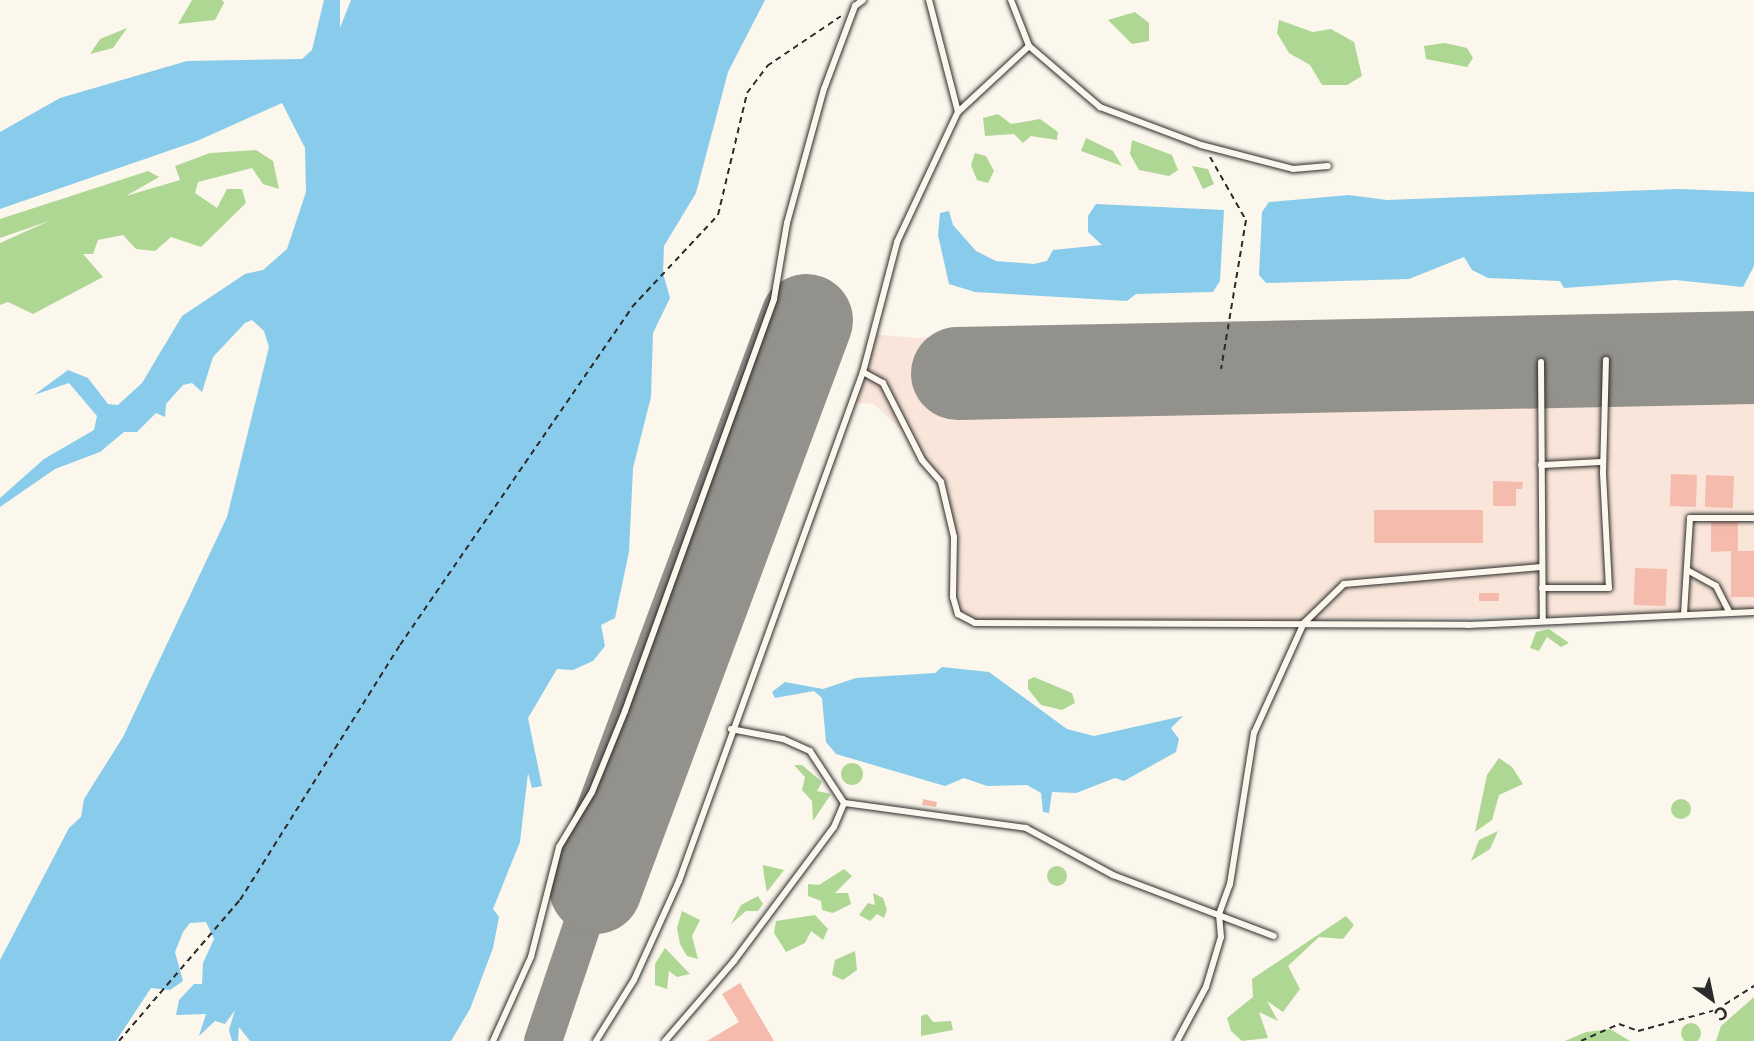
<!DOCTYPE html>
<html>
<head>
<meta charset="utf-8">
<style>
  body { margin:0 }
  #map { position:relative; width:1754px; height:1041px; overflow:hidden; background:#fbf7ec; font-family:"Playpen Sans",sans-serif }
  div>[style] { position:absolute }
  [style*='--x'] { left:calc(var(--x)*1px); top:calc(var(--y)*1px); width:calc(var(--w)*1px); rotate:calc(var(--a)*1deg) }
  .built>* { inset:0; background:#f9e5d9 }
  .green>* { inset:0; background:#afd794 }
  .round { border-radius:50% }
  .water>* { inset:0; background:#89cbea }
  .taxiway>* { height:38px; margin:-19px; padding:0 19px; transform-origin:19px; border-radius:19px; background:#93918c }
  .runway>* { height:93px; margin:-46.5px; padding:0 46.5px; transform-origin:46.5px; border-radius:46.5px; background:#93918c }
  .building>* { inset:0; background:#f5bbad; transform-origin:0 0 }
  .path>* { height:2px; margin-top:-1px; transform-origin:0; background:repeating-linear-gradient(90deg,#2b2b2b 0 6px,transparent 0 10.5px) }
  .roads { filter:drop-shadow(0 0 2px #2b2b2b) drop-shadow(0 0 2px #2b2b2b) }
  .lane>* { height:6px; margin:-3px; padding:0 3px; transform-origin:3px; border-radius:3px; background:#fbf7ec }
  span { translate:-50% -50%; white-space:nowrap; text-align:center; line-height:1.15; -webkit-text-stroke:5px #fbf7ec; paint-order:stroke }
  .north { position:absolute; left:1682px; top:969px; width:60px; height:60px; -webkit-text-stroke:4px #fbf7ec; paint-order:stroke; rotate:147deg; font-size:16px; font-weight:700; line-height:24px; text-align:center; color:#2b2b2b }
  .north::after { content:''; display:block; margin:auto; width:21px; height:27px; background:#2b2b2b; clip-path:polygon(50% 0,100% 100%,50% 72%,0 100%) }
</style>
</head>
<body>
<div id="map">
  <div class="built">
    <i style="clip-path:polygon(1754px 318px,1754px 612px,990px 626px,958px 614px,950px 504px,932px 472px,910px 438px,874px 404px,851px 402px,873px 334px,916px 338px)"></i>
  </div>
  <div class="green">
    <i style="clip-path:polygon(192px 0,222px 0,224px 3px,215px 20px,178px 24px)"></i>
    <i style="clip-path:polygon(1135px 12px,1149px 23px,1149px 41px,1132px 44px,1108px 20px)"></i>
    <i style="clip-path:polygon(1279px 20px,1313px 32px,1331px 29px,1354px 42px,1362px 76px,1347px 85px,1322px 85px,1310px 65px,1289px 53px,1277px 33px)"></i>
    <i style="clip-path:polygon(127px 28px,113px 48px,90px 54px,100px 39px)"></i>
    <i style="clip-path:polygon(1445px 43px,1467px 48px,1473px 58px,1467px 67px,1426px 59px,1424px 46px)"></i>
    <i style="clip-path:polygon(998px 114px,1011px 124px,1040px 119px,1058px 132px,1057px 140px,1031px 136px,1023px 143px,1014px 134px,985px 136px,983px 118px)"></i>
    <i style="clip-path:polygon(1086px 138px,1113px 151px,1122px 166px,1081px 151px)"></i>
    <i style="clip-path:polygon(1132px 140px,1172px 155px,1178px 170px,1169px 176px,1139px 170px,1130px 154px)"></i>
    <i style="clip-path:polygon(256px 150px,273px 161px,279px 189px,263px 184px,252px 168px,198px 182px,195px 193px,217px 208px,227px 189px,242px 189px,246px 203px,201px 247px,171px 237px,155px 251px,136px 249px,123px 235px,98px 240px,93px 254px,83px 254px,103px 277px,33px 314px,8px 302px,0 305px,0 243px,49px 221px,0 238px,0 219px,148px 171px,159px 177px,126px 196px,180px 180px,175px 166px,210px 153px)"></i>
    <i style="clip-path:polygon(975px 153px,986px 156px,994px 171px,988px 183px,977px 180px,971px 165px)"></i>
    <i style="clip-path:polygon(1192px 166px,1208px 169px,1214px 184px,1203px 189px)"></i>
    <i style="clip-path:polygon(1549px 629px,1569px 643px,1561px 647px,1547px 637px,1539px 651px,1530px 648px,1536px 632px)"></i>
    <i style="clip-path:polygon(1034px 677px,1072px 693px,1075px 703px,1062px 710px,1041px 705px,1028px 689px,1028px 680px)"></i>
    <i style="clip-path:polygon(1499px 758px,1512px 767px,1523px 784px,1499px 795px,1492px 820px,1475px 832px,1487px 775px)"></i>
    <i class="round" style="left:841px;top:763px;width:22px;height:22px"></i>
    <i style="clip-path:polygon(794px 765px,802px 765px,822px 782px,817px 791px,831px 794px,813px 821px,812px 801px,802px 790px,805px 777px)"></i>
    <i class="round" style="left:1671px;top:799px;width:20px;height:20px"></i>
    <i style="clip-path:polygon(1498px 831px,1490px 849px,1471px 861px,1479px 840px)"></i>
    <i style="clip-path:polygon(763px 865px,784px 870px,767px 892px,764px 876px)"></i>
    <i class="round" style="left:1047px;top:866px;width:20px;height:20px"></i>
    <i style="clip-path:polygon(844px 869px,852px 876px,835px 893px,848px 893px,851px 904px,833px 913px,822px 910px,821px 901px,808px 896px,808px 884px,819px 885px)"></i>
    <i style="clip-path:polygon(873px 893px,883px 898px,887px 910px,884px 918px,877px 914px,870px 921px,859px 915px,868px 903px,875px 905px)"></i>
    <i style="clip-path:polygon(758px 896px,763px 904px,758px 911px,746px 911px,731px 924px,741px 905px)"></i>
    <i style="clip-path:polygon(682px 911px,700px 920px,692px 936px,698px 959px,687px 956px,680px 944px,677px 928px)"></i>
    <i style="clip-path:polygon(815px 915px,828px 929px,823px 940px,811px 931px,805px 943px,786px 952px,774px 933px,776px 921px)"></i>
    <i style="clip-path:polygon(1346px 916px,1354px 925px,1343px 939px,1319px 937px,1288px 966px,1300px 989px,1283px 1012px,1267px 1001px,1278px 1021px,1259px 1012px,1268px 1038px,1242px 1041px,1231px 1031px,1227px 1018px,1253px 997px,1252px 979px)"></i>
    <i style="clip-path:polygon(665px 948px,690px 974px,677px 977px,669px 971px,667px 989px,655px 985px,655px 964px)"></i>
    <i style="clip-path:polygon(855px 951px,857px 970px,843px 980px,832px 975px,835px 960px)"></i>
    <i style="clip-path:polygon(1754px 997px,1754px 1041px,1716px 1041px,1721px 1026px)"></i>
    <i style="clip-path:polygon(927px 1014px,933px 1022px,951px 1021px,953px 1030px,921px 1036px,921px 1016px)"></i>
    <i class="round" style="left:1681px;top:1023px;width:20px;height:20px"></i>
    <i style="clip-path:polygon(1610px 1029px,1630px 1041px,1565px 1041px,1586px 1032px)"></i>
  </div>
  <div class="water">
    <i style="clip-path:polygon(324px 0,340px 0,340px 28px,351px 0,765px 0,728px 72px,696px 193px,664px 246px,663px 273px,670px 298px,653px 333px,651px 397px,633px 468px,629px 552px,615px 618px,601px 625px,605px 646px,593px 661px,573px 670px,557px 669px,528px 718px,542px 786px,532px 788px,528px 773px,520px 842px,493px 909px,499px 917px,493px 948px,470px 1009px,451px 1041px,250px 1041px,239px 1027px,238px 1041px,232px 1041px,229px 1030px,235px 1010px,225px 1024px,215px 1021px,199px 1036px,206px 1014px,176px 1015px,179px 1000px,194px 984px,202px 984px,203px 963px,214px 939px,206px 922px,190px 923px,183px 932px,175px 952px,183px 981px,170px 990px,151px 988px,116px 1041px,0 1041px,0 960px,69px 828px,81px 817px,84px 799px,123px 737px,227px 517px,269px 347px,264px 331px,252px 320px,245px 323px,213px 357px,202px 392px,192px 383px,183px 385px,166px 404px,165px 417px,156px 413px,137px 432px,124px 432px,100px 452px,55px 469px,0 507px,0 498px,44px 459px,94px 430px,97px 416px,69px 383px,34px 395px,68px 370px,88px 378px,108px 404px,118px 405px,142px 383px,182px 316px,245px 274px,263px 270px,287px 249px,306px 192px,305px 148px,282px 103px,197px 141px,0 209px,0 132px,60px 98px,187px 61px,302px 59px,312px 50px)"></i>
    <i style="clip-path:polygon(1678px 189px,1754px 192px,1754px 266px,1743px 287px,1675px 280px,1564px 288px,1560px 281px,1488px 278px,1472px 270px,1464px 257px,1409px 279px,1266px 283px,1259px 275px,1262px 212px,1269px 202px,1349px 195px,1387px 200px)"></i>
    <i style="clip-path:polygon(1096px 204px,1224px 210px,1220px 281px,1213px 292px,1136px 294px,1127px 301px,975px 292px,949px 284px,938px 235px,940px 213px,949px 211px,953px 225px,976px 251px,996px 261px,1034px 264px,1047px 261px,1053px 250px,1102px 245px,1088px 232px,1088px 216px)"></i>
    <i style="clip-path:polygon(942px 667px,989px 672px,1067px 729px,1094px 736px,1183px 716px,1171px 728px,1179px 739px,1176px 752px,1124px 781px,1115px 778px,1076px 793px,1052px 792px,1049px 813px,1043px 812px,1041px 793px,1027px 785px,987px 786px,964px 778px,945px 786px,836px 754px,826px 742px,822px 698px,814px 691px,775px 698px,772px 692px,785px 682px,823px 689px,856px 678px,935px 673px)"></i>
  </div>
  <div class="taxiway">
    <i style="--x:543;--y:1041;--w:163;--a:-71.3"></i>
  </div>
  <div class="runway">
    <i style="--x:957;--y:373;--w:797;--a:-1.15"></i>
    <i style="--x:595;--y:887;--w:605;--a:-69.59"></i>
  </div>
  <div class="building">
    <i style="left:1671px;top:474px;width:26px;height:32px;rotate:2deg"></i>
    <i style="left:1706px;top:475px;width:28px;height:32px;rotate:2deg"></i>
    <i style="clip-path:polygon(1493px 481px,1523px 482px,1522px 489px,1516px 489px,1516px 506px,1493px 506px)"></i>
    <i style="left:1374px;top:510px;width:109px;height:33px"></i>
    <i style="clip-path:polygon(1711px 522px,1738px 522px,1738px 551px,1754px 551px,1754px 597px,1731px 597px,1731px 551px,1711px 552px)"></i>
    <i style="left:1635px;top:568px;width:32px;height:37px;rotate:2deg"></i>
    <i style="left:1499px;top:593px;width:8px;height:20px;rotate:90deg"></i>
    <i style="clip-path:polygon(923px 799px,937px 802px,936px 807px,922px 805px)"></i>
    <i style="clip-path:polygon(740px 983px,774px 1041px,707px 1041px,739px 1022px,722px 994px)"></i>
  </div>
  <div class="path">
    <i style="--x:1210;--y:157;--w:73;--a:60.3"></i>
    <i style="--x:1246;--y:220;--w:151;--a:99.5"></i>
    <i style="--x:119;--y:1041;--w:186;--a:-49.4"></i>
    <i style="--x:240;--y:900;--w:301;--a:-57.9"></i>
    <i style="--x:400;--y:645;--w:410;--a:-55.5"></i>
    <i style="--x:632;--y:307;--w:126;--a:-46.9"></i>
    <i style="--x:718;--y:215;--w:125;--a:-76.6"></i>
    <i style="--x:747;--y:93;--w:34;--a:-53"></i>
    <i style="--x:767;--y:66;--w:89;--a:-34"></i>
    <i style="--x:1581;--y:1041;--w:42;--a:-24.1"></i>
    <i style="--x:1619;--y:1024;--w:20;--a:20"></i>
    <i style="--x:1638;--y:1031;--w:81;--a:-15.1"></i>
    <i style="--x:1716;--y:1010;--w:45;--a:-32.3"></i>
  </div>
  <div class="roads">
    <div class="lane">
      <i style="--x:1011;--y:0;--w:49;--a:68.6"></i>
      <i style="--x:1029;--y:46;--w:94;--a:40.7"></i>
      <i style="--x:1100;--y:107;--w:108;--a:20.6"></i>
      <i style="--x:1201;--y:145;--w:95;--a:14.6"></i>
      <i style="--x:1293;--y:169;--w:35;--a:-5"></i>
      <i style="--x:958;--y:112;--w:97;--a:-42.9"></i>
      <i style="--x:1541;--y:362;--w:259;--a:89.6"></i>
      <i style="--x:863;--y:372;--w:23;--a:29"></i>
      <i style="--x:883;--y:383;--w:86;--a:63.1"></i>
      <i style="--x:922;--y:460;--w:29;--a:49"></i>
      <i style="--x:941;--y:482;--w:57;--a:76.7"></i>
      <i style="--x:954;--y:537;--w:60;--a:91"></i>
      <i style="--x:953;--y:597;--w:18;--a:74"></i>
      <i style="--x:958;--y:614;--w:19;--a:28"></i>
      <i style="--x:975;--y:623;--w:493;--a:0.2"></i>
      <i style="--x:1468;--y:625;--w:286;--a:-2.6"></i>
      <i style="--x:1541;--y:465;--w:62;--a:-2.8"></i>
      <i style="--x:1687;--y:570;--w:33;--a:29"></i>
      <i style="--x:1716;--y:586;--w:28;--a:63"></i>
      <i style="--x:1542;--y:588;--w:67;--a:0"></i>
      <i style="--x:1609;--y:588;--w:115;--a:-93"></i>
      <i style="--x:1603;--y:473;--w:113;--a:-88.5"></i>
      <i style="--x:1684;--y:614;--w:96;--a:-86.4"></i>
      <i style="--x:1690;--y:518;--w:64;--a:0"></i>
      <i style="--x:844;--y:803;--w:184;--a:7.8"></i>
      <i style="--x:1026;--y:828;--w:99;--a:28.4"></i>
      <i style="--x:1113;--y:875;--w:172;--a:20.8"></i>
      <i style="--x:493;--y:1041;--w:92;--a:-65.7"></i>
      <i style="--x:531;--y:957;--w:114;--a:-75.7"></i>
      <i style="--x:559;--y:847;--w:64;--a:-59"></i>
      <i style="--x:592;--y:792;--w:87;--a:-67.8"></i>
      <i style="--x:625;--y:711;--w:438;--a:-70.1"></i>
      <i style="--x:774;--y:299;--w:77;--a:-80.3"></i>
      <i style="--x:787;--y:223;--w:139;--a:-74.6"></i>
      <i style="--x:824;--y:89;--w:89;--a:-69.5"></i>
      <i style="--x:855;--y:6;--w:10;--a:-37"></i>
      <i style="--x:596;--y:1041;--w:72;--a:-58.1"></i>
      <i style="--x:634;--y:980;--w:109;--a:-65.6"></i>
      <i style="--x:679;--y:881;--w:541;--a:-70.13"></i>
      <i style="--x:863;--y:372;--w:134;--a:-75.3"></i>
      <i style="--x:897;--y:242;--w:144;--a:-64.9"></i>
      <i style="--x:958;--y:112;--w:116;--a:-104.5"></i>
      <i style="--x:665;--y:1041;--w:106;--a:-49.2"></i>
      <i style="--x:734;--y:961;--w:167;--a:-53.3"></i>
      <i style="--x:834;--y:827;--w:26;--a:-67"></i>
      <i style="--x:844;--y:803;--w:62;--a:-123.2"></i>
      <i style="--x:810;--y:751;--w:30;--a:-156"></i>
      <i style="--x:783;--y:739;--w:53;--a:-169.1"></i>
      <i style="--x:1177;--y:1041;--w:61;--a:-61.8"></i>
      <i style="--x:1206;--y:987;--w:52;--a:-73.3"></i>
      <i style="--x:1221;--y:937;--w:23;--a:-95"></i>
      <i style="--x:1219;--y:914;--w:32;--a:-70"></i>
      <i style="--x:1230;--y:884;--w:153;--a:-81"></i>
      <i style="--x:1254;--y:733;--w:121;--a:-65.6"></i>
      <i style="--x:1304;--y:623;--w:56;--a:-44.3"></i>
      <i style="--x:1344;--y:584;--w:198;--a:-4.9"></i>
    </div>
  </div>
  <div class="north">С</div>
</div>
</body>
</html>
